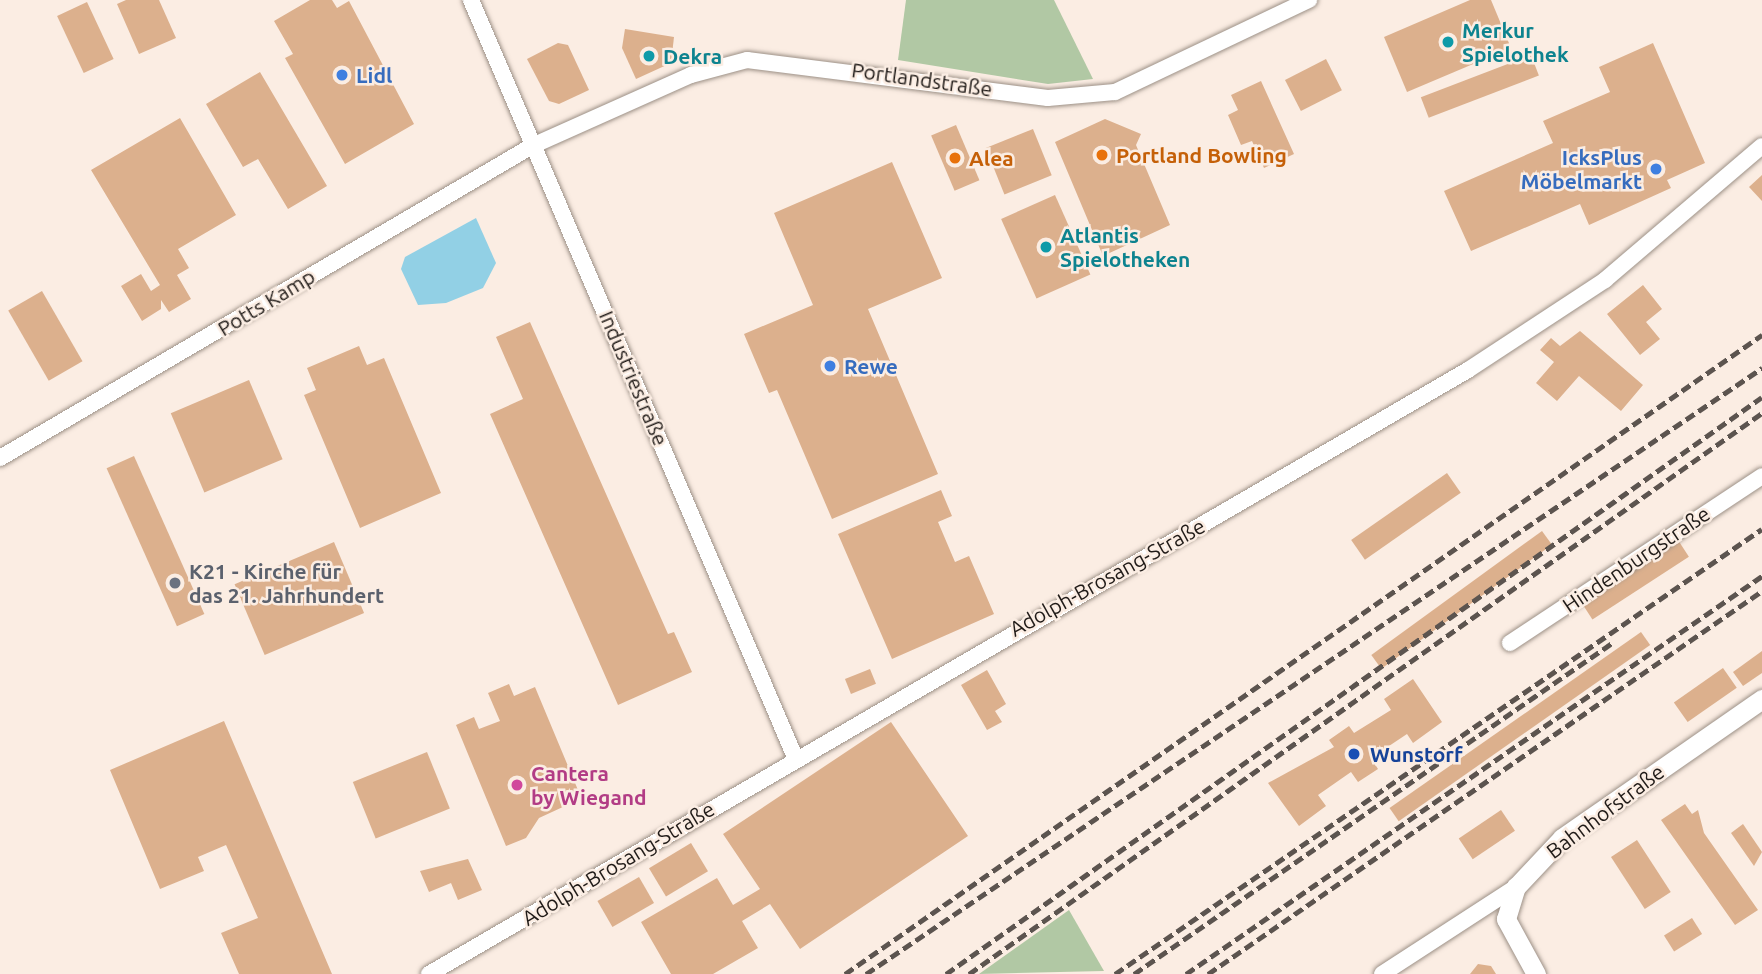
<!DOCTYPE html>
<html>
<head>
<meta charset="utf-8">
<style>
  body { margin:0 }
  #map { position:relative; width:1762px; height:974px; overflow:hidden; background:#fbede3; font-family:Ubuntu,sans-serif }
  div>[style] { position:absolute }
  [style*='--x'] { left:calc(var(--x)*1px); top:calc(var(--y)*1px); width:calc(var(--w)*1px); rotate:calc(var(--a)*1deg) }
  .green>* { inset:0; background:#b1c8a4 }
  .water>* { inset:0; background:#92d0e5 }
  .building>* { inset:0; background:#dcb08d; transform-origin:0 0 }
  .roads { filter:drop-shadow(0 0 2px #9c9086) drop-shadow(0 0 2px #9c9086) }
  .minor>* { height:16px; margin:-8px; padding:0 8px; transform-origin:8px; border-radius:8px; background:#fff }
  .tertiary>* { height:19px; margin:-9.5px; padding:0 9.5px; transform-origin:9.5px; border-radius:9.5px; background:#fff }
  .rail>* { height:5px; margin-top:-2.5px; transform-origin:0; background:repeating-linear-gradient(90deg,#5c544f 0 10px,transparent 0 15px) }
  .dots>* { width:19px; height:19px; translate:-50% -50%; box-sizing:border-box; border:4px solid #fbede3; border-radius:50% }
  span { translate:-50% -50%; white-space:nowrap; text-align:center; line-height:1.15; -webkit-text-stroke:5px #fbede3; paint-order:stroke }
  .culture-label { font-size:21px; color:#0d838f; font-weight:700 }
  .left { translate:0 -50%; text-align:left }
  .shop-label { font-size:21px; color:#366cbe; font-weight:700 }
  .right { translate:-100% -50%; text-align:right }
  .street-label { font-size:21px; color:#201b18 }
  .food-label { font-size:21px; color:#c56008; font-weight:700 }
  .worship-label { font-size:21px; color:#5b616d; font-weight:700 }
  .transit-label { font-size:21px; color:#164399; font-weight:700 }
  .hotel-label { font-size:21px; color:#b23c85; font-weight:700 }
</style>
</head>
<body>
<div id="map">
  <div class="green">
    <i style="clip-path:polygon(906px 0,1054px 0,1093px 79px,1048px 84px,898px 60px)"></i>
    <i style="clip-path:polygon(1069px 910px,1104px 971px,979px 974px)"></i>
  </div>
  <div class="water">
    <i style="clip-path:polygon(476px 218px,496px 263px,483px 288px,446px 303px,418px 305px,401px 269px,405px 257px)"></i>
  </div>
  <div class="building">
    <i style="clip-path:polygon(126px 0,159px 0,176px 38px,139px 54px,117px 4px)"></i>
    <i style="clip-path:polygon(310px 0,332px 0,337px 8px,349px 1px,414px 124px,345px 164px,285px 58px,293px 54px,274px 21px)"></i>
    <i style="clip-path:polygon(1470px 0,1491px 0,1511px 48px,1407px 92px,1384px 37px)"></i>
    <i style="left:87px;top:2px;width:63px;height:33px;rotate:65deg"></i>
    <i style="clip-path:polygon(625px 29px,674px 37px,671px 63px,636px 79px,622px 48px)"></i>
    <i style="clip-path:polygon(558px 43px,568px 45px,589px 90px,559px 104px,549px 101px,527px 59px)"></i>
    <i style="clip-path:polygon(1653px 43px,1705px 163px,1667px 180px,1671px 188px,1589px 225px,1580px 204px,1471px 251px,1444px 191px,1553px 143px,1543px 121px,1610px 92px,1599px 67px)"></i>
    <i style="left:1531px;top:55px;width:22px;height:118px;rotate:69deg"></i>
    <i style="left:1326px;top:59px;width:35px;height:46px;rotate:63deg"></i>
    <i style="clip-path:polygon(260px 72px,327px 186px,288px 209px,258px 159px,243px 167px,206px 104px)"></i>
    <i style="clip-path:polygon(1261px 81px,1294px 154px,1264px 168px,1252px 141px,1241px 145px,1228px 115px,1238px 110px,1231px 95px)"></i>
    <i style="clip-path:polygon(180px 118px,236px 215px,178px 249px,189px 268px,177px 275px,191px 299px,169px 312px,161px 300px,161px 309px,142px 321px,121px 286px,141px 274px,151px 291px,160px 285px,91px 170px)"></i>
    <i style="clip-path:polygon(1105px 119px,1141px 134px,1136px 145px,1170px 225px,1103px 256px,1055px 142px)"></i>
    <i style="left:956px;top:125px;width:60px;height:27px;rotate:67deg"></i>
    <i style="left:1033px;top:129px;width:50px;height:51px;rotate:68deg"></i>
    <i style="clip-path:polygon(892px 162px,942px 278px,868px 309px,938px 474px,832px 519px,777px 390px,769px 393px,744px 334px,813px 305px,774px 213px)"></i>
    <i style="clip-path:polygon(1762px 175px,1762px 201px,1749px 187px)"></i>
    <i style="left:1055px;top:195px;width:87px;height:59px;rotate:66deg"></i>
    <i style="clip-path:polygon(1643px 285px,1662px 309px,1646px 322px,1660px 339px,1640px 355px,1607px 314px)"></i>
    <i style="left:42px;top:291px;width:81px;height:39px;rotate:60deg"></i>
    <i style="clip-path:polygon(530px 322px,668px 634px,674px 632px,692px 672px,618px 705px,490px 414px,523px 399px,496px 337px)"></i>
    <i style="clip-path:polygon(1580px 331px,1643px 385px,1621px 411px,1579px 376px,1557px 401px,1536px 383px,1554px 362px,1540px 350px,1551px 338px,1560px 346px)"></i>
    <i style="clip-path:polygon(359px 346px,367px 365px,384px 358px,441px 493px,360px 528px,304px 395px,316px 390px,307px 368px)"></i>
    <i style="left:249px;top:380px;width:86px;height:85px;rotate:67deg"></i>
    <i style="left:134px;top:456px;width:173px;height:30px;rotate:66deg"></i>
    <i style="left:1447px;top:473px;width:24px;height:117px;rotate:55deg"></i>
    <i style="clip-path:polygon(941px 490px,952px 516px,938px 522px,955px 562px,969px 556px,994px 614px,892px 659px,838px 534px)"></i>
    <i style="left:1542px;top:531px;width:17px;height:211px;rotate:54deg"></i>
    <i style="left:1678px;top:540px;width:20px;height:115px;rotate:57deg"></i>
    <i style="left:334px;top:542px;width:77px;height:108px;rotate:67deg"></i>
    <i style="left:1641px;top:632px;width:16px;height:307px;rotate:55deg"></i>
    <i style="clip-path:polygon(1762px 651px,1762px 673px,1743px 686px,1733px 672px)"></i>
    <i style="left:1723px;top:668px;width:24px;height:60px;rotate:55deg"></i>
    <i style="left:870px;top:669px;width:16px;height:27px;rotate:68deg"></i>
    <i style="clip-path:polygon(987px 670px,1006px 704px,995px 711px,1002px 722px,987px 730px,961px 685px)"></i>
    <i style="clip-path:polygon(1413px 679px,1442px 722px,1413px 743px,1407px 734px,1371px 758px,1378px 769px,1358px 782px,1351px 772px,1318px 795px,1326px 806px,1299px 826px,1268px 783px,1334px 747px,1329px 740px,1349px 726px,1354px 733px,1391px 710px,1384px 699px)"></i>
    <i style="clip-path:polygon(509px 684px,514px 696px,535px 687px,578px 790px,561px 796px,565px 806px,539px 818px,526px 838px,506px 846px,456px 725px,474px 717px,479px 729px,500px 721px,488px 693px)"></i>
    <i style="clip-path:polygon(224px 721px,332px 974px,239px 974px,221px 933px,258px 918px,226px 845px,198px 857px,204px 871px,160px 889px,110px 770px)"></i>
    <i style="clip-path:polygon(891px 722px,968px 836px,800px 949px,770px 904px,742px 921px,758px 948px,713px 974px,671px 974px,641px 922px,717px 878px,733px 905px,760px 889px,723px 834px)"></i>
    <i style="left:427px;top:752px;width:61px;height:80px;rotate:68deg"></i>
    <i style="clip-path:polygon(1685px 804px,1692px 814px,1698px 810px,1704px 833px,1758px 910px,1735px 925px,1661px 820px)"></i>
    <i style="left:1501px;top:810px;width:25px;height:51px;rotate:56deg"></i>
    <i style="clip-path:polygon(1743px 824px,1762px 852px,1754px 866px,1731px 833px)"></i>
    <i style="left:1637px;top:840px;width:62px;height:31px;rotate:57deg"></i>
    <i style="left:691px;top:843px;width:33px;height:49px;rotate:59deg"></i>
    <i style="clip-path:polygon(468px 859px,482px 890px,458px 900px,451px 883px,429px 892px,420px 871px)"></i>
    <i style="left:639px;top:877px;width:30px;height:48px;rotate:60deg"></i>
    <i style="left:1692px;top:918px;width:19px;height:33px;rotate:58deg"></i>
    <i style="clip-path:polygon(1478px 964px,1491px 966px,1496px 974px,1470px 974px)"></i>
  </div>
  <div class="roads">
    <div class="minor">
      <i style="--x:471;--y:0;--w:823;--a:66.83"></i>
      <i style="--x:0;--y:458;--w:617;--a:-30.39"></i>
      <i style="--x:532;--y:146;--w:174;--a:-24.1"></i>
      <i style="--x:691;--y:75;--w:58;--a:-15"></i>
      <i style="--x:747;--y:60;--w:303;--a:7.2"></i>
      <i style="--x:1048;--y:98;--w:67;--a:-5.1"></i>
      <i style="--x:1115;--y:92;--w:215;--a:-25.4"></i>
      <i style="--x:1510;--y:643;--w:302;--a:-33.5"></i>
      <i style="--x:429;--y:974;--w:1202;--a:-30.17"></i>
      <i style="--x:1468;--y:370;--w:164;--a:-33.3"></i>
      <i style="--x:1605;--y:280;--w:206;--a:-40.5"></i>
      <i style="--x:1382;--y:974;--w:160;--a:-33"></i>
    </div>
    <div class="tertiary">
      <i style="--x:1536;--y:974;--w:63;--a:-118.6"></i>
      <i style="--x:1506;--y:919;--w:34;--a:-73"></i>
      <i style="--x:1516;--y:887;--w:67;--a:-46.8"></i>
      <i style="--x:1562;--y:838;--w:244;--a:-34.8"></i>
    </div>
  </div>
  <div class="rail">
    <i style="--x:845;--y:974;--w:1118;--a:-34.87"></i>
    <i style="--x:866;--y:974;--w:1082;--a:-34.07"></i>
    <i style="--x:946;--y:974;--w:999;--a:-35.26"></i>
    <i style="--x:969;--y:974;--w:971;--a:-35.28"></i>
    <i style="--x:1115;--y:974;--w:785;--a:-34.52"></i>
    <i style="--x:1134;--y:974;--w:581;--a:-34.7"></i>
    <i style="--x:1186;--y:974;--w:700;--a:-34.64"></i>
    <i style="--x:1208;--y:974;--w:674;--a:-34.66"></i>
  </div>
  <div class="dots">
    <i style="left:1448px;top:42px;background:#0f9aa8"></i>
    <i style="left:649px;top:56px;background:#0f9aa8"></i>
    <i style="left:342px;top:75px;background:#3f7fe0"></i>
    <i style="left:1102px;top:155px;background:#e8710a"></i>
    <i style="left:955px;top:158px;background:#e8710a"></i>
    <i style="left:1656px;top:169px;background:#3f7fe0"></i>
    <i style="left:1046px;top:247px;background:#0f9aa8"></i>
    <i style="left:830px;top:366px;background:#3f7fe0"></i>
    <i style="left:175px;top:583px;background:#6b7280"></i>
    <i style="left:1354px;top:754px;background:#1a4fb4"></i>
    <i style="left:517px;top:785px;background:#d1479c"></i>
  </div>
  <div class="culture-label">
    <span class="left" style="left:1462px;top:42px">Merkur<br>Spielothek</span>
    <span class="left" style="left:663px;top:56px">Dekra</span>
    <span class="left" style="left:1060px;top:247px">Atlantis<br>Spielotheken</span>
  </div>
  <div class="shop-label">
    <span class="left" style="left:356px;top:75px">Lidl</span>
    <span class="right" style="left:1642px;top:169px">IcksPlus<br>Möbelmarkt</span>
    <span class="left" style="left:844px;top:366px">Rewe</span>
  </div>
  <div class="street-label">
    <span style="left:922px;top:79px;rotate:8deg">Portlandstraße</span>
    <span style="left:266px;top:302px;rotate:-31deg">Potts Kamp</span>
    <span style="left:634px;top:378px;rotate:67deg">Industriestraße</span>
    <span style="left:1636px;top:559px;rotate:-34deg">Hindenburgstraße</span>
    <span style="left:1107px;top:577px;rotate:-29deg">Adolph-Brosang-Straße</span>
    <span style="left:1605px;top:811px;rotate:-37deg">Bahnhofstraße</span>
    <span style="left:618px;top:863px;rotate:-31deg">Adolph-Brosang-Straße</span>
  </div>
  <div class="food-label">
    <span class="left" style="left:1116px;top:155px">Portland Bowling</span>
    <span class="left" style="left:969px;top:158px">Alea</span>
  </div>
  <div class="worship-label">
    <span class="left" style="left:189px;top:583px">K21 - Kirche für<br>das 21. Jahrhundert</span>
  </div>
  <div class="transit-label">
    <span class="left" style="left:1370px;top:754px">Wunstorf</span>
  </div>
  <div class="hotel-label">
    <span class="left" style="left:531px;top:785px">Cantera<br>by Wiegand</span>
  </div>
</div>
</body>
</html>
